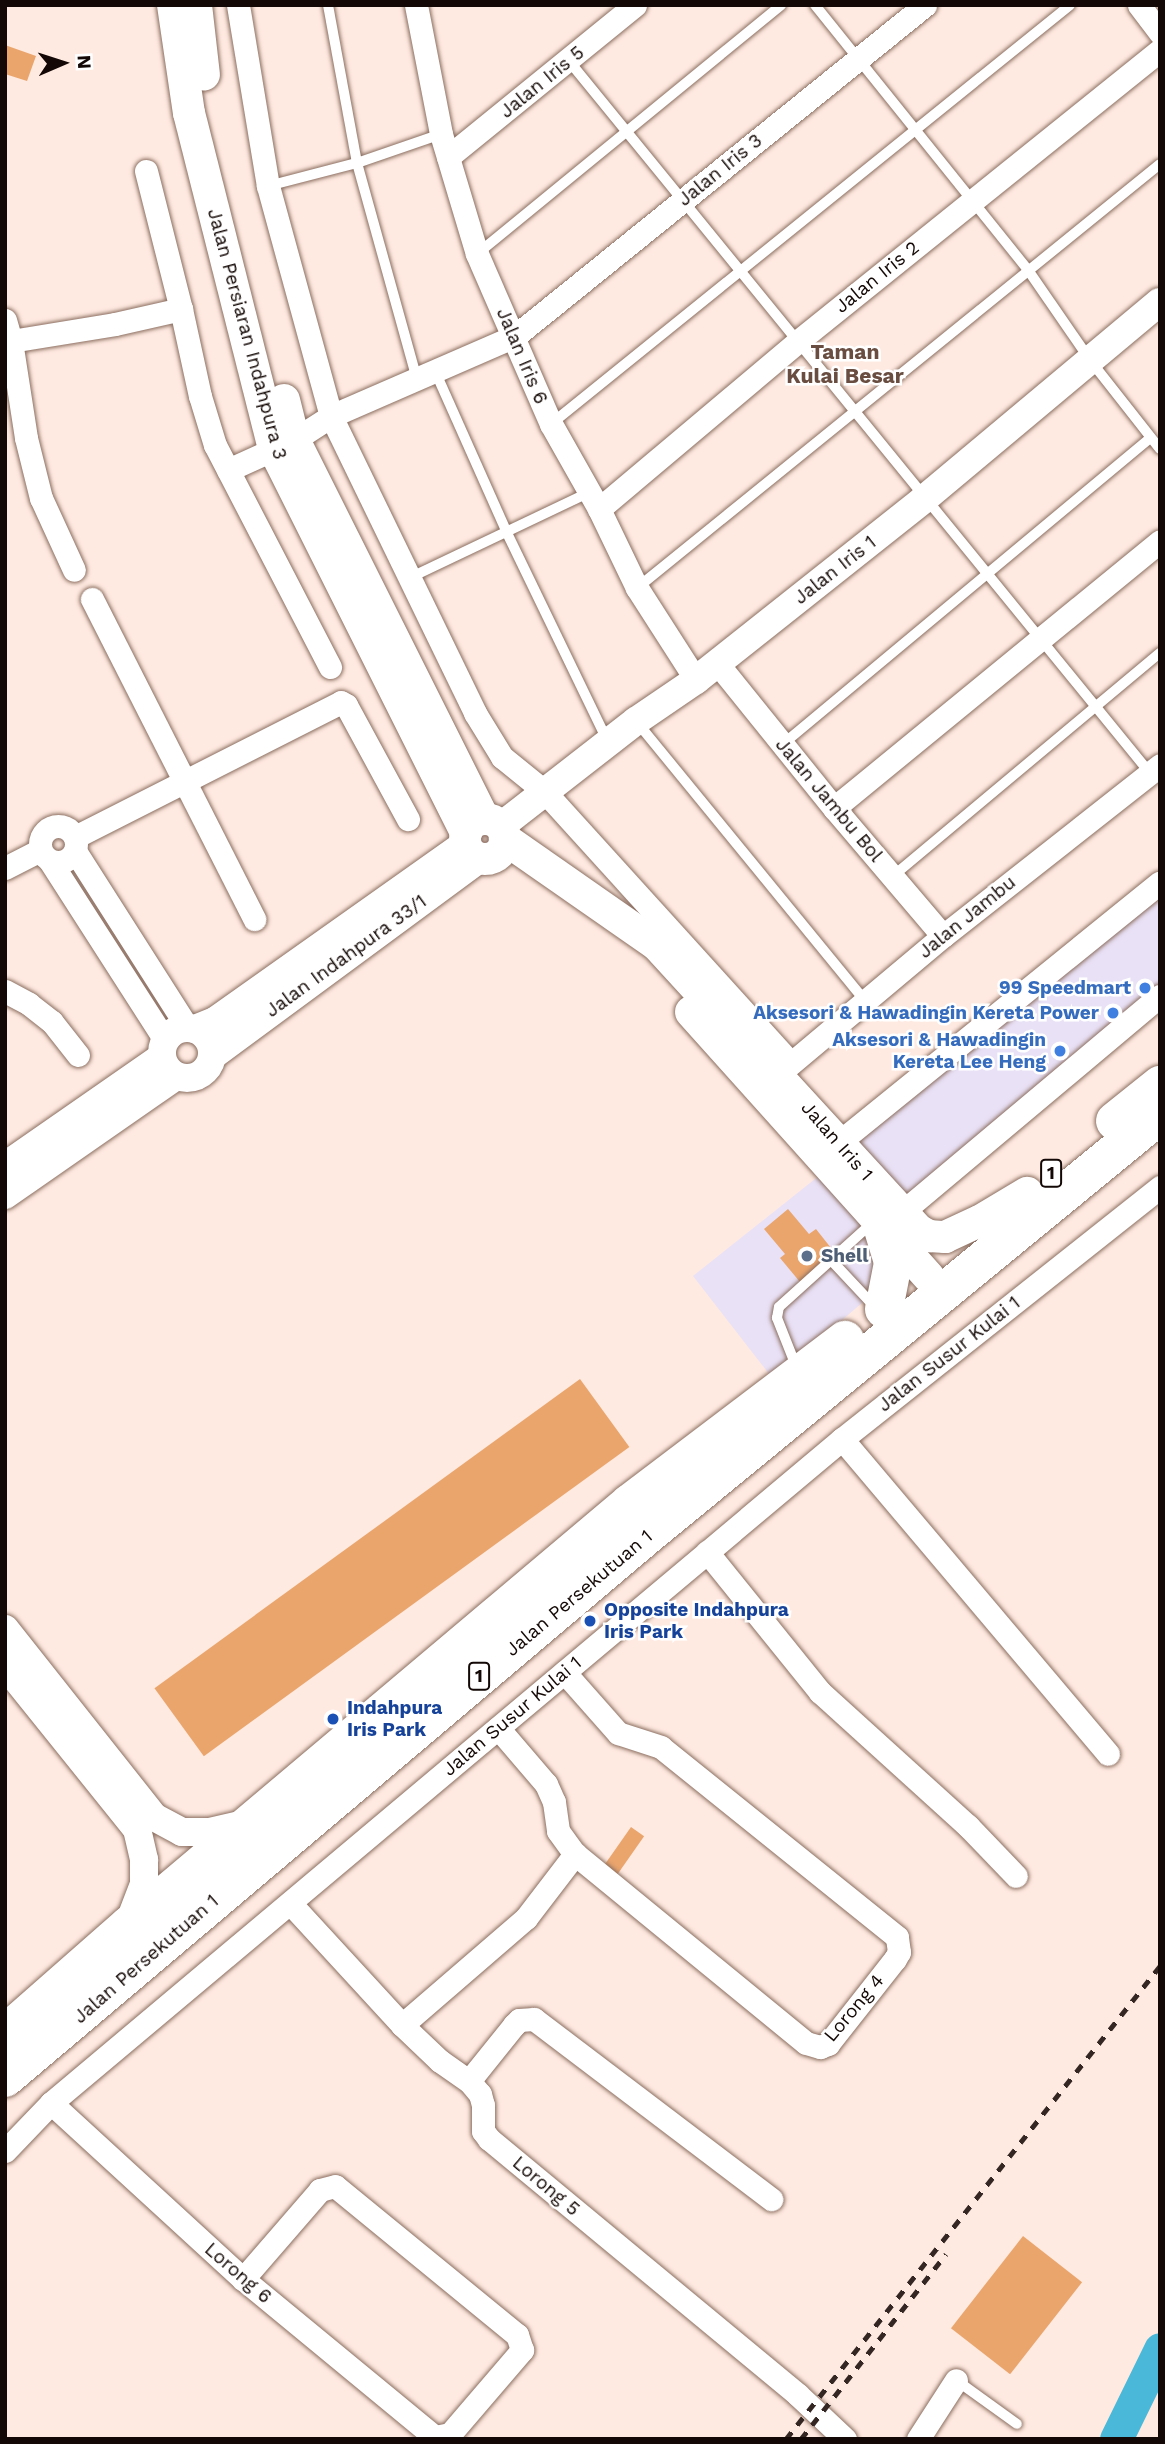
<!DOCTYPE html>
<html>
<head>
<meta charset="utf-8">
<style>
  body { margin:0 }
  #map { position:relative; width:1165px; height:2444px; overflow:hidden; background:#ffeae1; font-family:"Work Sans",sans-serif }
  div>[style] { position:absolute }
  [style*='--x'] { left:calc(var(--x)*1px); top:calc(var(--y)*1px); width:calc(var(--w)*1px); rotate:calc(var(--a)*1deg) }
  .commercial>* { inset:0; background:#e9e1f6 }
  .river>* { height:33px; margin:-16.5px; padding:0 16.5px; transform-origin:16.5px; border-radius:16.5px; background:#4ab8d9 }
  .building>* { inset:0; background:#eaa56d; transform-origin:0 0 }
  .roads { filter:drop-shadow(0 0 2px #8b6e60) drop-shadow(0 0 2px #8b6e60) }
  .service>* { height:10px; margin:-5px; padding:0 5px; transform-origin:5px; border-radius:5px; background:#fff }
  .minor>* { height:23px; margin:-11.5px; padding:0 11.5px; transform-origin:11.5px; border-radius:11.5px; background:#fff }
  .minor>.ring { margin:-11.5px; padding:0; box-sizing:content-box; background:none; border:23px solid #fff; border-radius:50% }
  .tertiary>* { height:28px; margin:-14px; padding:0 14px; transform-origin:14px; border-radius:14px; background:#fff }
  .tertiary>.ring { margin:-14px; padding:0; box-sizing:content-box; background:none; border:28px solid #fff; border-radius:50% }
  .secondary>* { height:32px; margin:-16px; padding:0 16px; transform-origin:16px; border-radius:16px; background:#fff }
  .secondary>.ring { margin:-16px; padding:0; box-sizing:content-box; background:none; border:32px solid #fff; border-radius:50% }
  .trunk>* { height:38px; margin:-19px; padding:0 19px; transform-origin:19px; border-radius:19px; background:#fff }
  .rail>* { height:5px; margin-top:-2.5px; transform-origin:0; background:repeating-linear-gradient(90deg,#342723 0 9px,transparent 0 18px) }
  .dots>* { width:19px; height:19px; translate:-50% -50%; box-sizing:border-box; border:4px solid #fff; border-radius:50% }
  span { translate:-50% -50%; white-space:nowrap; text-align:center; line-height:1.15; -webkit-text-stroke:5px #fff; paint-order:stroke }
  .shield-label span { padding:2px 5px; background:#fff; border:2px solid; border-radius:5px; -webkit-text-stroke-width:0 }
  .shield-label { font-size:18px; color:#130805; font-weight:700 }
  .street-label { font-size:19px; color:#130805 }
  .shop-label { font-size:19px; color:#366cbe; font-weight:700 }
  .right { translate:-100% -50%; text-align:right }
  .service-label { font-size:19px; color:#4e5e75; font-weight:700 }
  .left { translate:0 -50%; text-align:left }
  .transit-label { font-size:19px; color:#164399; font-weight:700 }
  .neighbourhood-label { font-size:21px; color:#684d40; font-weight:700 }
  .frame { position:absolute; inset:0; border:7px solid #130805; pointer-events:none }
  .north { position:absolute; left:28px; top:28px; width:70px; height:70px; -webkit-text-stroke:5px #fff; paint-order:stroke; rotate:87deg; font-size:19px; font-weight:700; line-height:28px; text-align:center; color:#130805 }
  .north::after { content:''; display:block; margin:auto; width:24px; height:32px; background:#130805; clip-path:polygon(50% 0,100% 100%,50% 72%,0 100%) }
</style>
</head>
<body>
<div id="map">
  <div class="commercial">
    <i style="clip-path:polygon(1160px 889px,1160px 987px,906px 1200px,851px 1142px)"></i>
    <i style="clip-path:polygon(820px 1175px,887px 1254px,876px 1291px,773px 1379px,693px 1276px)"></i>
  </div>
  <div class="river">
    <i style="--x:1116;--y:2439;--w:100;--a:-63.9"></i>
  </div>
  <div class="building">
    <i style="clip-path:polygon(5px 45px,36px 56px,27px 81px,5px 74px)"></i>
    <i style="clip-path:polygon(788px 1209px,809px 1234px,816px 1229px,835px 1253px,800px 1282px,780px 1258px,785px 1254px,764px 1229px)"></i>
    <i style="left:580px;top:1379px;width:84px;height:526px;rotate:54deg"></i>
    <i style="left:631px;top:1827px;width:16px;height:54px;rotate:35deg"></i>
    <i style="left:1023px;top:2236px;width:75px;height:117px;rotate:38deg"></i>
  </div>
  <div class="roads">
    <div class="service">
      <i style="--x:328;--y:5;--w:161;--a:79.6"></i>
      <i style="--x:357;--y:163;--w:224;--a:74.5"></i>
      <i style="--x:815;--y:5;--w:340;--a:51.2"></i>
      <i style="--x:1028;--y:270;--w:109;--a:55.4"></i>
      <i style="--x:1090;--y:360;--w:113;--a:51.8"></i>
      <i style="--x:569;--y:61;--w:919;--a:50.79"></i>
      <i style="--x:268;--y:186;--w:92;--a:-14.5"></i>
      <i style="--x:357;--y:163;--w:89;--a:-19"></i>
      <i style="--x:477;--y:254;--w:393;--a:-39.3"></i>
      <i style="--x:435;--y:371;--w:177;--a:66"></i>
      <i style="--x:507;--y:533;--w:230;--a:64.2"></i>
      <i style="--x:551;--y:424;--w:667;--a:-38.91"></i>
      <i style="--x:409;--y:578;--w:200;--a:-25.4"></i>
      <i style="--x:637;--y:588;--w:673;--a:-39.03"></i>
      <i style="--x:636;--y:721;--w:362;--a:50.7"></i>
      <i style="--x:783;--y:744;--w:478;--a:-39.8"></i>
      <i style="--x:893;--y:876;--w:348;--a:-39.9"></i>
      <i style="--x:831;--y:1260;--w:63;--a:46.9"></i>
      <i style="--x:796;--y:1366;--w:52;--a:-111.6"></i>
      <i style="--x:777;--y:1318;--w:11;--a:-80"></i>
      <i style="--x:779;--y:1307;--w:127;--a:-42.1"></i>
      <i style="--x:956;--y:2380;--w:75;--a:35.8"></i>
    </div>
    <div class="minor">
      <i style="--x:238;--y:5;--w:183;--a:80.6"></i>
      <i style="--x:268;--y:186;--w:238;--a:74.7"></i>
      <i style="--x:331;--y:416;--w:330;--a:64.1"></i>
      <i style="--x:475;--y:713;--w:52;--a:58.5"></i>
      <i style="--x:502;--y:757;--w:54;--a:39"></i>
      <i style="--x:544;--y:791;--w:367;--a:47.8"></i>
      <i style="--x:416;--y:5;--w:131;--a:79"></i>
      <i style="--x:441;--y:134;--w:125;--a:73.3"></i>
      <i style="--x:477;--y:254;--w:185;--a:66.5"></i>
      <i style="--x:551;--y:424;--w:98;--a:60.5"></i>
      <i style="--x:599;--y:509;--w:88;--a:64.3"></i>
      <i style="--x:637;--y:588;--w:109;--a:57.3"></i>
      <i style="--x:1139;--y:5;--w:35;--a:53"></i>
      <i style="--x:448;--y:157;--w:241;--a:-39.1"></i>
      <i style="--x:146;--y:171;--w:142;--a:75.8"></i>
      <i style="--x:5;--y:320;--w:22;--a:74"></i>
      <i style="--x:11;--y:341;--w:98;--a:81.2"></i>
      <i style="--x:26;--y:438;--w:62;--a:76"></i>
      <i style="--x:41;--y:498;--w:79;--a:65.4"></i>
      <i style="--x:11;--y:341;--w:105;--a:-9.3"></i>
      <i style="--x:115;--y:324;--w:68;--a:-12.8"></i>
      <i style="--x:181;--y:309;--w:89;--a:77.7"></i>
      <i style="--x:200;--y:396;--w:51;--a:73"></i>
      <i style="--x:215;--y:445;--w:250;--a:62.6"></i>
      <i style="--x:228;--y:470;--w:72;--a:-24.4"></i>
      <i style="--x:294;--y:440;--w:44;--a:-33"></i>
      <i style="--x:331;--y:416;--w:201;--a:-23.5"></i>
      <i style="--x:515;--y:336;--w:527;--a:-38.91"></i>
      <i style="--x:599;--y:509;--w:259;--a:-40.1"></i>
      <i style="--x:797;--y:342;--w:466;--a:-38.8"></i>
      <i style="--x:92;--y:599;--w:359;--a:63.1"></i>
      <i style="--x:717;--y:663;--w:186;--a:51.1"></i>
      <i style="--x:834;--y:808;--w:168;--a:49.6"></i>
      <i style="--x:834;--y:808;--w:421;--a:-39.3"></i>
      <i class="ring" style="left:40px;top:826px;width:13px;height:13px"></i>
      <i style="--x:75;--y:837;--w:298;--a:-26.9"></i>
      <i style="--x:341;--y:702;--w:6;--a:31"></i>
      <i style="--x:346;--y:705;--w:130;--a:61.5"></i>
      <i style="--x:75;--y:851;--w:209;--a:57.5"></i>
      <i style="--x:50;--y:861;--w:213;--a:57.3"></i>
      <i style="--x:5;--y:868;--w:39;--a:-27"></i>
      <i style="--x:5;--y:991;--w:27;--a:28"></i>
      <i style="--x:29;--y:1004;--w:29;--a:38"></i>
      <i style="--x:52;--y:1022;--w:42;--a:51.8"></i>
      <i style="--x:782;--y:1071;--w:210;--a:-40"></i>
      <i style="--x:943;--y:936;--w:276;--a:-38.2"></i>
      <i style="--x:838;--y:1143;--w:414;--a:-39"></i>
      <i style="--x:901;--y:1213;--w:338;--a:-40"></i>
      <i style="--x:842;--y:1439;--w:412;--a:49.8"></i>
      <i style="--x:707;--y:1552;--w:180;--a:51.1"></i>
      <i style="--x:820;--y:1692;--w:200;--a:42.2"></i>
      <i style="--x:968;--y:1826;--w:69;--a:46.2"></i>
      <i style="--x:498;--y:1728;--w:74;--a:49.4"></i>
      <i style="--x:546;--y:1784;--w:20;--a:66"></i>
      <i style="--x:554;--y:1802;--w:29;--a:82"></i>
      <i style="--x:558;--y:1831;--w:29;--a:54"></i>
      <i style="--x:575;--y:1854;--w:298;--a:39.3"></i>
      <i style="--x:806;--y:2043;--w:15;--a:16"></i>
      <i style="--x:820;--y:2047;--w:9;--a:-21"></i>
      <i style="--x:828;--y:2044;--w:108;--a:-51.8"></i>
      <i style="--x:895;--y:1959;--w:8;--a:-60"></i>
      <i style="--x:899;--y:1952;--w:15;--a:-98"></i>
      <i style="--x:897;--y:1937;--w:303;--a:-141.2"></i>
      <i style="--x:661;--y:1747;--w:45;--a:-162"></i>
      <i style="--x:618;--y:1733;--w:81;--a:-131.5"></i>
      <i style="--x:290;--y:1903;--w:166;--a:47.4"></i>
      <i style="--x:402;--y:2025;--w:52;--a:43.5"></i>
      <i style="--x:440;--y:2061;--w:35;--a:35"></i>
      <i style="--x:469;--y:2081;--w:17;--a:50"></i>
      <i style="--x:480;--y:2094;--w:11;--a:75"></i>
      <i style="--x:483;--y:2105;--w:26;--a:90"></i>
      <i style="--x:483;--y:2131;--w:10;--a:53"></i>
      <i style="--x:489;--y:2139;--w:400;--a:39.6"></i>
      <i style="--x:797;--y:2394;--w:66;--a:43.2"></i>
      <i style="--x:402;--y:2025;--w:164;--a:-40.8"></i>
      <i style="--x:526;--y:1918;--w:81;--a:-52.6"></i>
      <i style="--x:469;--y:2081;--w:72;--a:-51.2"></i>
      <i style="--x:514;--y:2025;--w:7;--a:-45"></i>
      <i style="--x:519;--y:2020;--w:15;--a:-4"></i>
      <i style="--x:534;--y:2019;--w:298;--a:37.2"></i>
      <i style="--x:51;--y:2103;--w:260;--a:42.5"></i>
      <i style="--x:243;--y:2279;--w:249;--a:39.5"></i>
      <i style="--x:435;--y:2437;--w:15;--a:-11"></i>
      <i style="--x:450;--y:2434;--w:111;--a:-49.4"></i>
      <i style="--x:522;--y:2350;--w:16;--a:-108"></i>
      <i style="--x:517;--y:2335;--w:235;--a:-140.7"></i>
      <i style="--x:335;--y:2186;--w:16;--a:165"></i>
      <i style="--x:320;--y:2190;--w:118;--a:130.9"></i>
      <i style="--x:5;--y:2151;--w:66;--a:-46.2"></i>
      <i style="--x:51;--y:2103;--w:1033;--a:-40.01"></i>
      <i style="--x:842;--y:1439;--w:406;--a:-38.4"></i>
      <i style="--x:918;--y:2439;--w:70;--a:-57.2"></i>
    </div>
    <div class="tertiary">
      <i style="--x:501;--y:826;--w:171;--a:-37.9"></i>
      <i style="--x:636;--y:721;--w:73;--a:-34.3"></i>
      <i style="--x:696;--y:680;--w:291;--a:-38.4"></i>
      <i style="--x:924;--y:499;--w:307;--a:-39.9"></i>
      <i class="ring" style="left:162px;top:1028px;width:22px;height:22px"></i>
      <i style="--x:195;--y:1029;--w:22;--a:-22"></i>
      <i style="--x:215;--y:1021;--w:308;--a:-35.3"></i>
      <i style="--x:212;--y:1056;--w:334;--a:-36.4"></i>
      <i style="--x:5;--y:1166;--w:191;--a:-34.8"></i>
      <i style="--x:5;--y:1195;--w:208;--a:-34.8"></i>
      <i style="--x:5;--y:1629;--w:240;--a:51.6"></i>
      <i style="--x:154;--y:1817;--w:32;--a:28"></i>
      <i style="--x:182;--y:1832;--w:28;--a:0"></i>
      <i style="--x:210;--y:1832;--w:36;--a:-13"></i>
      <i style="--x:5;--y:1665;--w:211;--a:51.2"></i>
      <i style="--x:137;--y:1829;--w:32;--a:77"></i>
      <i style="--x:144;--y:1860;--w:24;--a:90"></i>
      <i style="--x:144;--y:1884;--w:42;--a:111"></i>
    </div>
    <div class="secondary">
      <i style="--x:173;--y:5;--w:109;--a:81.6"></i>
      <i style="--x:189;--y:113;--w:347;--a:75.8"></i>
      <i style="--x:274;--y:449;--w:429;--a:63.4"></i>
      <i style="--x:196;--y:5;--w:70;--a:83.5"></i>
      <i style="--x:284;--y:400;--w:41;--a:76"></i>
      <i style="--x:294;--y:440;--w:423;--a:63.4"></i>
      <i class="ring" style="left:465px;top:819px;width:8px;height:8px"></i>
      <i style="--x:505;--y:839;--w:185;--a:34.9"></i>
      <i style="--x:657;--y:945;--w:386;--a:47.5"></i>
      <i style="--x:918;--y:1230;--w:13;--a:29"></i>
      <i style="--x:929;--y:1236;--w:16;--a:4"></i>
      <i style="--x:945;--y:1237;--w:38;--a:-25"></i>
      <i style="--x:980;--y:1221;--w:55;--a:-30.8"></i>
      <i style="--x:691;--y:1012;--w:356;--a:48.1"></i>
    </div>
    <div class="trunk">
      <i style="--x:1115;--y:1121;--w:58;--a:-38.7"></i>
      <i style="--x:882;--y:1226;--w:39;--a:73"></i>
      <i style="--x:893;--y:1263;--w:47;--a:101.1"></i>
      <i style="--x:5;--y:2034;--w:164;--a:-41.3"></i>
      <i style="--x:128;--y:1926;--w:656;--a:-40.12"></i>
      <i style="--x:630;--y:1503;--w:270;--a:-37.2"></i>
      <i style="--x:5;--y:2078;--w:844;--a:-40.2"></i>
      <i style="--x:650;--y:1533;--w:659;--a:-39.34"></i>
    </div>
  </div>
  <div class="rail">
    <i style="--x:786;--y:2439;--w:603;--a:-51.67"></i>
    <i style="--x:801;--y:2439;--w:235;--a:-51.9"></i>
  </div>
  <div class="dots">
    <i style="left:1145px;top:988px;background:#3f7fe0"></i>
    <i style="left:1113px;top:1013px;background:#3f7fe0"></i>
    <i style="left:1060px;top:1051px;background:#3f7fe0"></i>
    <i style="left:807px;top:1256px;background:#5c6f8a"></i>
    <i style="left:590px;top:1621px;background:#1a4fb4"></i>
    <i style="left:333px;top:1719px;background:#1a4fb4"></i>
  </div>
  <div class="shield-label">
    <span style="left:1051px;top:1173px">1</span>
    <span style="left:479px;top:1676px">1</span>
  </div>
  <div class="street-label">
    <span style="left:542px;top:82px;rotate:-39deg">Jalan Iris 5</span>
    <span style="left:720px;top:170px;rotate:-39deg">Jalan Iris 3</span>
    <span style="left:877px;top:277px;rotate:-39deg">Jalan Iris 2</span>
    <span style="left:247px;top:334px;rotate:75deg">Jalan Persiaran Indahpura 3</span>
    <span style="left:522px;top:356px;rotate:67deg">Jalan Iris 6</span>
    <span style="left:835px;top:570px;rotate:-38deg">Jalan Iris 1</span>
    <span style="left:829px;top:800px;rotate:50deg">Jalan Jambu Bol</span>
    <span style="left:967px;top:917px;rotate:-39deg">Jalan Jambu</span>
    <span style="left:346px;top:956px;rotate:-36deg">Jalan Indahpura 33/1</span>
    <span style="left:837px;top:1141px;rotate:49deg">Jalan Iris 1</span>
    <span style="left:949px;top:1354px;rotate:-38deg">Jalan Susur Kulai 1</span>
    <span style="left:579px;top:1593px;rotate:-40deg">Jalan Persekutuan 1</span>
    <span style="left:512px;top:1716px;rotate:-40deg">Jalan Susur Kulai 1</span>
    <span style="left:146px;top:1959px;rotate:-41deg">Jalan Persekutuan 1</span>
    <span style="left:854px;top:2008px;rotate:-50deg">Lorong 4</span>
    <span style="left:546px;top:2186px;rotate:40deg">Lorong 5</span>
    <span style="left:238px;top:2273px;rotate:41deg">Lorong 6</span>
  </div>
  <div class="shop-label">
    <span class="right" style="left:1131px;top:988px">99 Speedmart</span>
    <span class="right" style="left:1099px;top:1013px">Aksesori &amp; Hawadingin Kereta Power</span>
    <span class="right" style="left:1046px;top:1051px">Aksesori &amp; Hawadingin<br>Kereta Lee Heng</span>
  </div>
  <div class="service-label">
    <span class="left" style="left:821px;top:1256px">Shell</span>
  </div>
  <div class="transit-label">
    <span class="left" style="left:604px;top:1621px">Opposite Indahpura<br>Iris Park</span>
    <span class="left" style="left:347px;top:1719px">Indahpura<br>Iris Park</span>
  </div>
  <div class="neighbourhood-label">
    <span style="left:845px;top:364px">Taman<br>Kulai Besar</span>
  </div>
  <div class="frame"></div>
  <div class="north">N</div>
</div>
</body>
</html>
